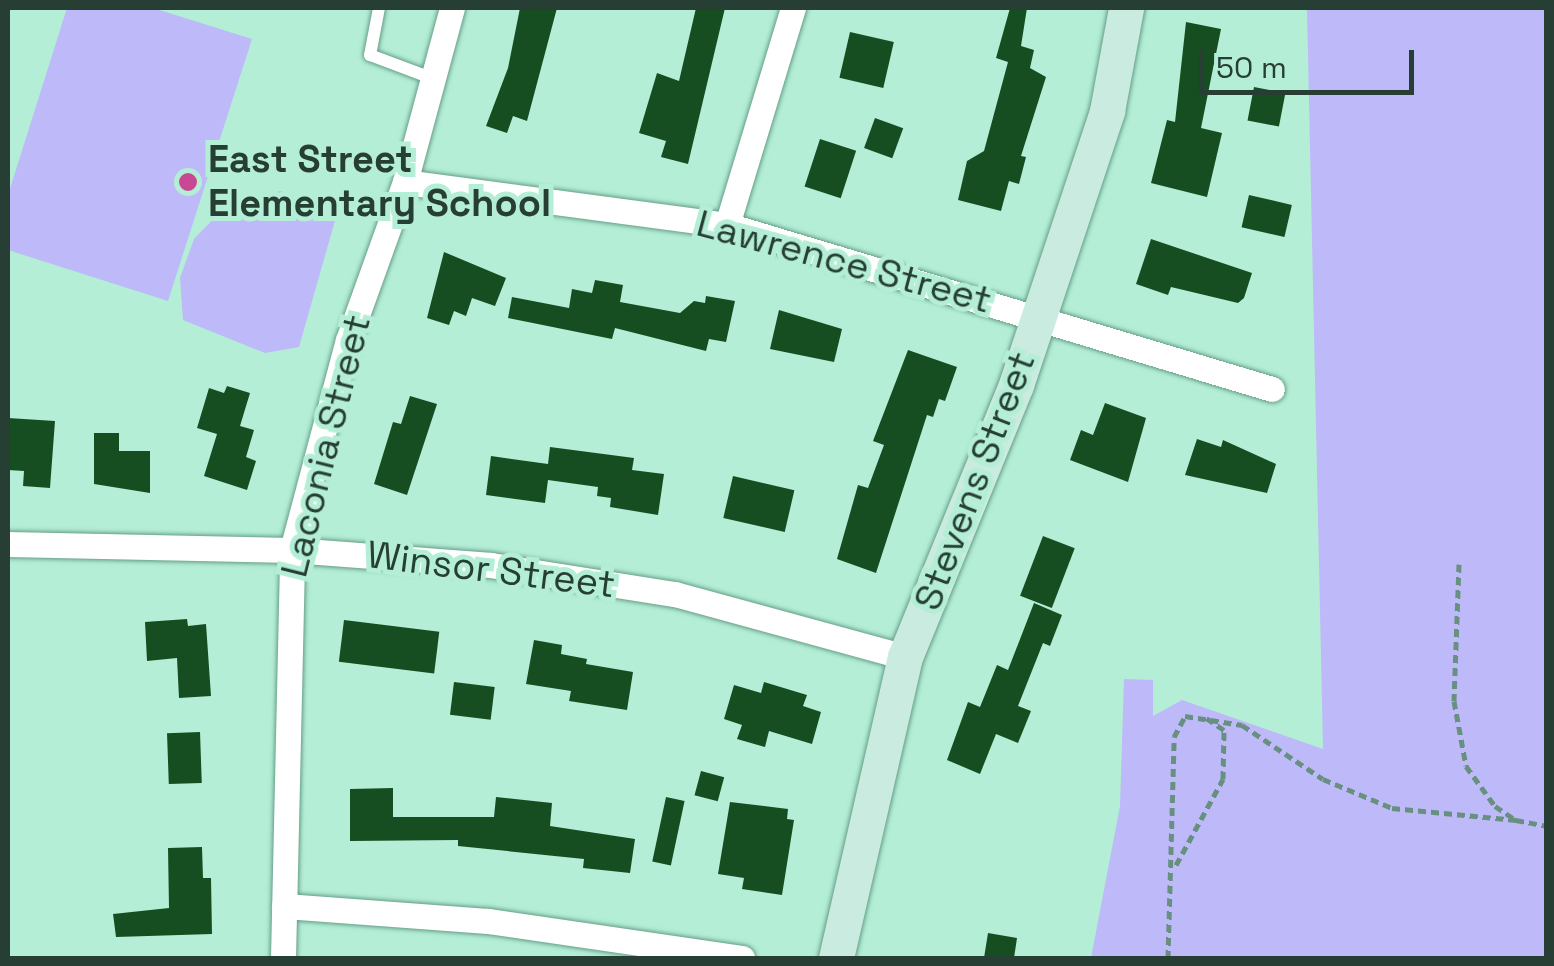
<!DOCTYPE html>
<html>
<head>
<meta charset="utf-8">
<style>
  body { margin:0 }
  #map { position:relative; width:1554px; height:966px; overflow:hidden; background:#b4eed6; font-family:"Space Grotesk",sans-serif }
  div>[style] { position:absolute }
  [style*='--x'] { left:calc(var(--x)*1px); top:calc(var(--y)*1px); width:calc(var(--w)*1px); rotate:calc(var(--a)*1deg) }
  .green>* { inset:0; background:#beb9f8 }
  .building>* { inset:0; background:#164e22; transform-origin:0 0 }
  .path>* { height:5px; margin-top:-2.5px; transform-origin:0; background:repeating-linear-gradient(90deg,#689080 0 8px,transparent 0 13px) }
  .roads { filter:drop-shadow(0 0 2px #669e88) drop-shadow(0 0 2px #669e88) }
  .lane>* { height:12px; margin:-6px; padding:0 6px; transform-origin:6px; border-radius:6px; background:#fff }
  .street>* { height:25px; margin:-12.5px; padding:0 12.5px; transform-origin:12.5px; border-radius:12.5px; background:#fff }
  .secondary>* { height:35px; margin:-17.5px; padding:0 17.5px; transform-origin:17.5px; border-radius:17.5px; background:#caebe0 }
  .dots>* { width:28px; height:28px; translate:-50% -50%; box-sizing:border-box; border:5px solid #b4eed6; border-radius:50% }
  span { translate:-50% -50%; white-space:nowrap; text-align:center; line-height:1.15; -webkit-text-stroke:10px #b4eed6; paint-order:stroke }
  .poi-label { font-size:38px; color:#263e34; font-weight:700 }
  .left { translate:0 -50%; text-align:left }
  .street-label { font-size:38px; color:#263e34 }
  .frame { position:absolute; inset:0; border:10px solid #263e34; pointer-events:none }
  .scale { position:absolute; left:1199px; top:50px; width:215px; height:45px; box-sizing:border-box; border:5px solid #263e34; border-top:0; padding-left:12px; font-size:30px; line-height:35px; white-space:nowrap; color:#263e34; -webkit-text-stroke:8px #b4eed6; paint-order:stroke }
</style>
</head>
<body>
<div id="map">
  <div class="green">
    <i style="clip-path:polygon(67px 8px,153px 8px,252px 39px,168px 301px,8px 250px,8px 195px)"></i>
    <i style="clip-path:polygon(1307px 8px,1546px 8px,1546px 958px,1091px 958px,1120px 806px,1124px 679px,1153px 680px,1153px 716px,1182px 700px,1323px 749px)"></i>
    <i style="clip-path:polygon(280px 191px,338px 210px,299px 347px,265px 353px,183px 320px,180px 278px,194px 239px,223px 209px)"></i>
  </div>
  <div class="building">
    <i style="clip-path:polygon(520px 8px,557px 8px,527px 121px,513px 116px,507px 133px,486px 126px,508px 68px)"></i>
    <i style="clip-path:polygon(696px 8px,725px 8px,688px 164px,661px 157px,666px 141px,639px 133px,657px 73px,679px 81px)"></i>
    <i style="clip-path:polygon(1010px 8px,1027px 8px,1021px 46px,1034px 50px,1030px 68px,1046px 77px,1021px 156px,1026px 157px,1019px 184px,1009px 181px,1001px 211px,958px 200px,967px 161px,984px 151px,1008px 62px,996px 58px)"></i>
    <i style="clip-path:polygon(1186px 22px,1221px 29px,1201px 128px,1222px 133px,1207px 197px,1151px 183px,1167px 120px,1175px 122px)"></i>
    <i style="left:850px;top:32px;width:45px;height:47px;rotate:13deg"></i>
    <i style="left:1254px;top:87px;width:32px;height:34px;rotate:11deg"></i>
    <i style="left:875px;top:118px;width:30px;height:32px;rotate:20deg"></i>
    <i style="left:820px;top:139px;width:38px;height:50px;rotate:18deg"></i>
    <i style="left:1249px;top:195px;width:44px;height:33px;rotate:13deg"></i>
    <i style="clip-path:polygon(1151px 239px,1252px 273px,1244px 298px,1238px 303px,1171px 287px,1168px 295px,1136px 284px)"></i>
    <i style="clip-path:polygon(444px 252px,506px 278px,495px 306px,472px 298px,466px 316px,454px 311px,449px 325px,427px 318px)"></i>
    <i style="clip-path:polygon(595px 280px,623px 285px,620px 302px,680px 313px,694px 301px,705px 303px,706px 296px,735px 301px,726px 342px,709px 339px,706px 351px,615px 328px,612px 339px,508px 318px,512px 297px,569px 308px,572px 289px,592px 293px)"></i>
    <i style="clip-path:polygon(779px 310px,842px 329px,834px 362px,770px 349px)"></i>
    <i style="clip-path:polygon(908px 350px,957px 367px,945px 401px,939px 399px,933px 417px,927px 415px,876px 573px,837px 559px,858px 485px,868px 488px,884px 445px,873px 441px)"></i>
    <i style="clip-path:polygon(227px 386px,250px 393px,240px 426px,254px 430px,246px 457px,256px 461px,247px 490px,204px 476px,217px 434px,197px 428px,209px 388px,224px 393px)"></i>
    <i style="clip-path:polygon(410px 396px,437px 404px,407px 495px,374px 484px,393px 422px,401px 424px)"></i>
    <i style="clip-path:polygon(1105px 403px,1146px 418px,1128px 482px,1070px 460px,1081px 430px,1093px 435px)"></i>
    <i style="clip-path:polygon(8px 418px,55px 421px,50px 488px,23px 486px,24px 471px,8px 470px)"></i>
    <i style="clip-path:polygon(94px 433px,119px 433px,119px 451px,150px 451px,150px 493px,94px 484px)"></i>
    <i style="clip-path:polygon(1197px 439px,1221px 447px,1223px 440px,1276px 464px,1267px 493px,1185px 475px)"></i>
    <i style="clip-path:polygon(550px 447px,634px 458px,632px 470px,664px 474px,658px 515px,610px 507px,611px 498px,597px 496px,598px 487px,548px 480px,545px 503px,486px 495px,491px 456px,548px 464px)"></i>
    <i style="left:733px;top:476px;width:63px;height:43px;rotate:13deg"></i>
    <i style="left:1043px;top:536px;width:34px;height:64px;rotate:21deg"></i>
    <i style="clip-path:polygon(1034px 603px,1062px 615px,1050px 646px,1043px 643px,1018px 706px,1031px 711px,1018px 743px,996px 734px,980px 774px,947px 760px,968px 702px,980px 707px,997px 665px,1008px 670px)"></i>
    <i style="clip-path:polygon(187px 619px,188px 626px,206px 624px,211px 696px,179px 698px,177px 658px,147px 661px,145px 622px)"></i>
    <i style="left:344px;top:620px;width:96px;height:42px;rotate:7deg"></i>
    <i style="clip-path:polygon(534px 640px,562px 645px,561px 654px,587px 659px,586px 664px,633px 672px,627px 710px,569px 701px,571px 691px,526px 684px)"></i>
    <i style="left:454px;top:682px;width:41px;height:33px;rotate:7deg"></i>
    <i style="clip-path:polygon(764px 682px,807px 695px,803px 706px,821px 712px,812px 744px,769px 731px,765px 747px,737px 739px,742px 725px,724px 719px,734px 685px,761px 693px)"></i>
    <i style="left:200px;top:732px;width:51px;height:33px;rotate:88deg"></i>
    <i style="left:701px;top:771px;width:24px;height:25px;rotate:15deg"></i>
    <i style="clip-path:polygon(393px 788px,393px 817px,494px 817px,496px 797px,552px 803px,550px 826px,635px 839px,630px 873px,583px 868px,584px 859px,458px 846px,458px 840px,350px 841px,350px 789px)"></i>
    <i style="left:666px;top:797px;width:19px;height:66px;rotate:12deg"></i>
    <i style="clip-path:polygon(730px 802px,788px 809px,787px 819px,794px 820px,782px 895px,742px 889px,744px 878px,718px 874px)"></i>
    <i style="clip-path:polygon(202px 847px,203px 878px,211px 878px,212px 934px,116px 937px,113px 914px,169px 908px,168px 848px)"></i>
    <i style="clip-path:polygon(988px 933px,1017px 938px,1014px 958px,984px 958px)"></i>
  </div>
  <div class="path">
    <i style="--x:1459;--y:564;--w:137;--a:92.1"></i>
    <i style="--x:1454;--y:701;--w:66;--a:79.5"></i>
    <i style="--x:1466;--y:766;--w:49;--a:54.1"></i>
    <i style="--x:1495;--y:806;--w:25;--a:34"></i>
    <i style="--x:1516;--y:820;--w:31;--a:11"></i>
    <i style="--x:1176;--y:865;--w:98;--a:-61.3"></i>
    <i style="--x:1223;--y:779;--w:49;--a:-88.8"></i>
    <i style="--x:1224;--y:730;--w:25;--a:-146"></i>
    <i style="--x:1168;--y:958;--w:221;--a:-88.4"></i>
    <i style="--x:1174;--y:737;--w:24;--a:-62"></i>
    <i style="--x:1185;--y:716;--w:58;--a:9"></i>
    <i style="--x:1242;--y:725;--w:97;--a:33.7"></i>
    <i style="--x:1323;--y:779;--w:75;--a:22.8"></i>
    <i style="--x:1392;--y:808;--w:125;--a:5.5"></i>
  </div>
  <div class="roads">
    <div class="lane">
      <i style="--x:379;--y:8;--w:48;--a:100.8"></i>
      <i style="--x:370;--y:55;--w:68;--a:20.6"></i>
    </div>
    <div class="street">
      <i style="--x:405;--y:182;--w:325;--a:7.6"></i>
      <i style="--x:727;--y:225;--w:569;--a:16.75"></i>
      <i style="--x:727;--y:225;--w:227;--a:-73.1"></i>
      <i style="--x:8;--y:544;--w:284;--a:1.2"></i>
      <i style="--x:292;--y:550;--w:200;--a:4.3"></i>
      <i style="--x:491;--y:565;--w:186;--a:9"></i>
      <i style="--x:675;--y:594;--w:238;--a:15.3"></i>
      <i style="--x:284;--y:906;--w:205;--a:4.2"></i>
      <i style="--x:488;--y:921;--w:257;--a:8.3"></i>
      <i style="--x:283;--y:958;--w:408;--a:-88.7"></i>
      <i style="--x:292;--y:550;--w:217;--a:-75.1"></i>
      <i style="--x:348;--y:340;--w:168;--a:-70.2"></i>
      <i style="--x:405;--y:182;--w:180;--a:-74.9"></i>
    </div>
    <div class="secondary">
      <i style="--x:836;--y:958;--w:309;--a:-77.1"></i>
      <i style="--x:905;--y:657;--w:294;--a:-67.8"></i>
      <i style="--x:1016;--y:385;--w:289;--a:-71.6"></i>
      <i style="--x:1107;--y:111;--w:105;--a:-79.5"></i>
    </div>
  </div>
  <div class="dots">
    <i style="left:188px;top:182px;background:#c84893"></i>
  </div>
  <div class="poi-label">
    <span class="left" style="left:208px;top:182px">East Street<br>Elementary School</span>
  </div>
  <div class="street-label">
    <span style="left:844px;top:262px;rotate:15deg">Lawrence Street</span>
    <span style="left:326px;top:446px;rotate:-76deg">Laconia Street</span>
    <span style="left:975px;top:481px;rotate:-69deg">Stevens Street</span>
    <span style="left:491px;top:570px;rotate:7deg">Winsor Street</span>
  </div>
  <div class="frame"></div>
  <div class="scale">50 m</div>
</div>
</body>
</html>
